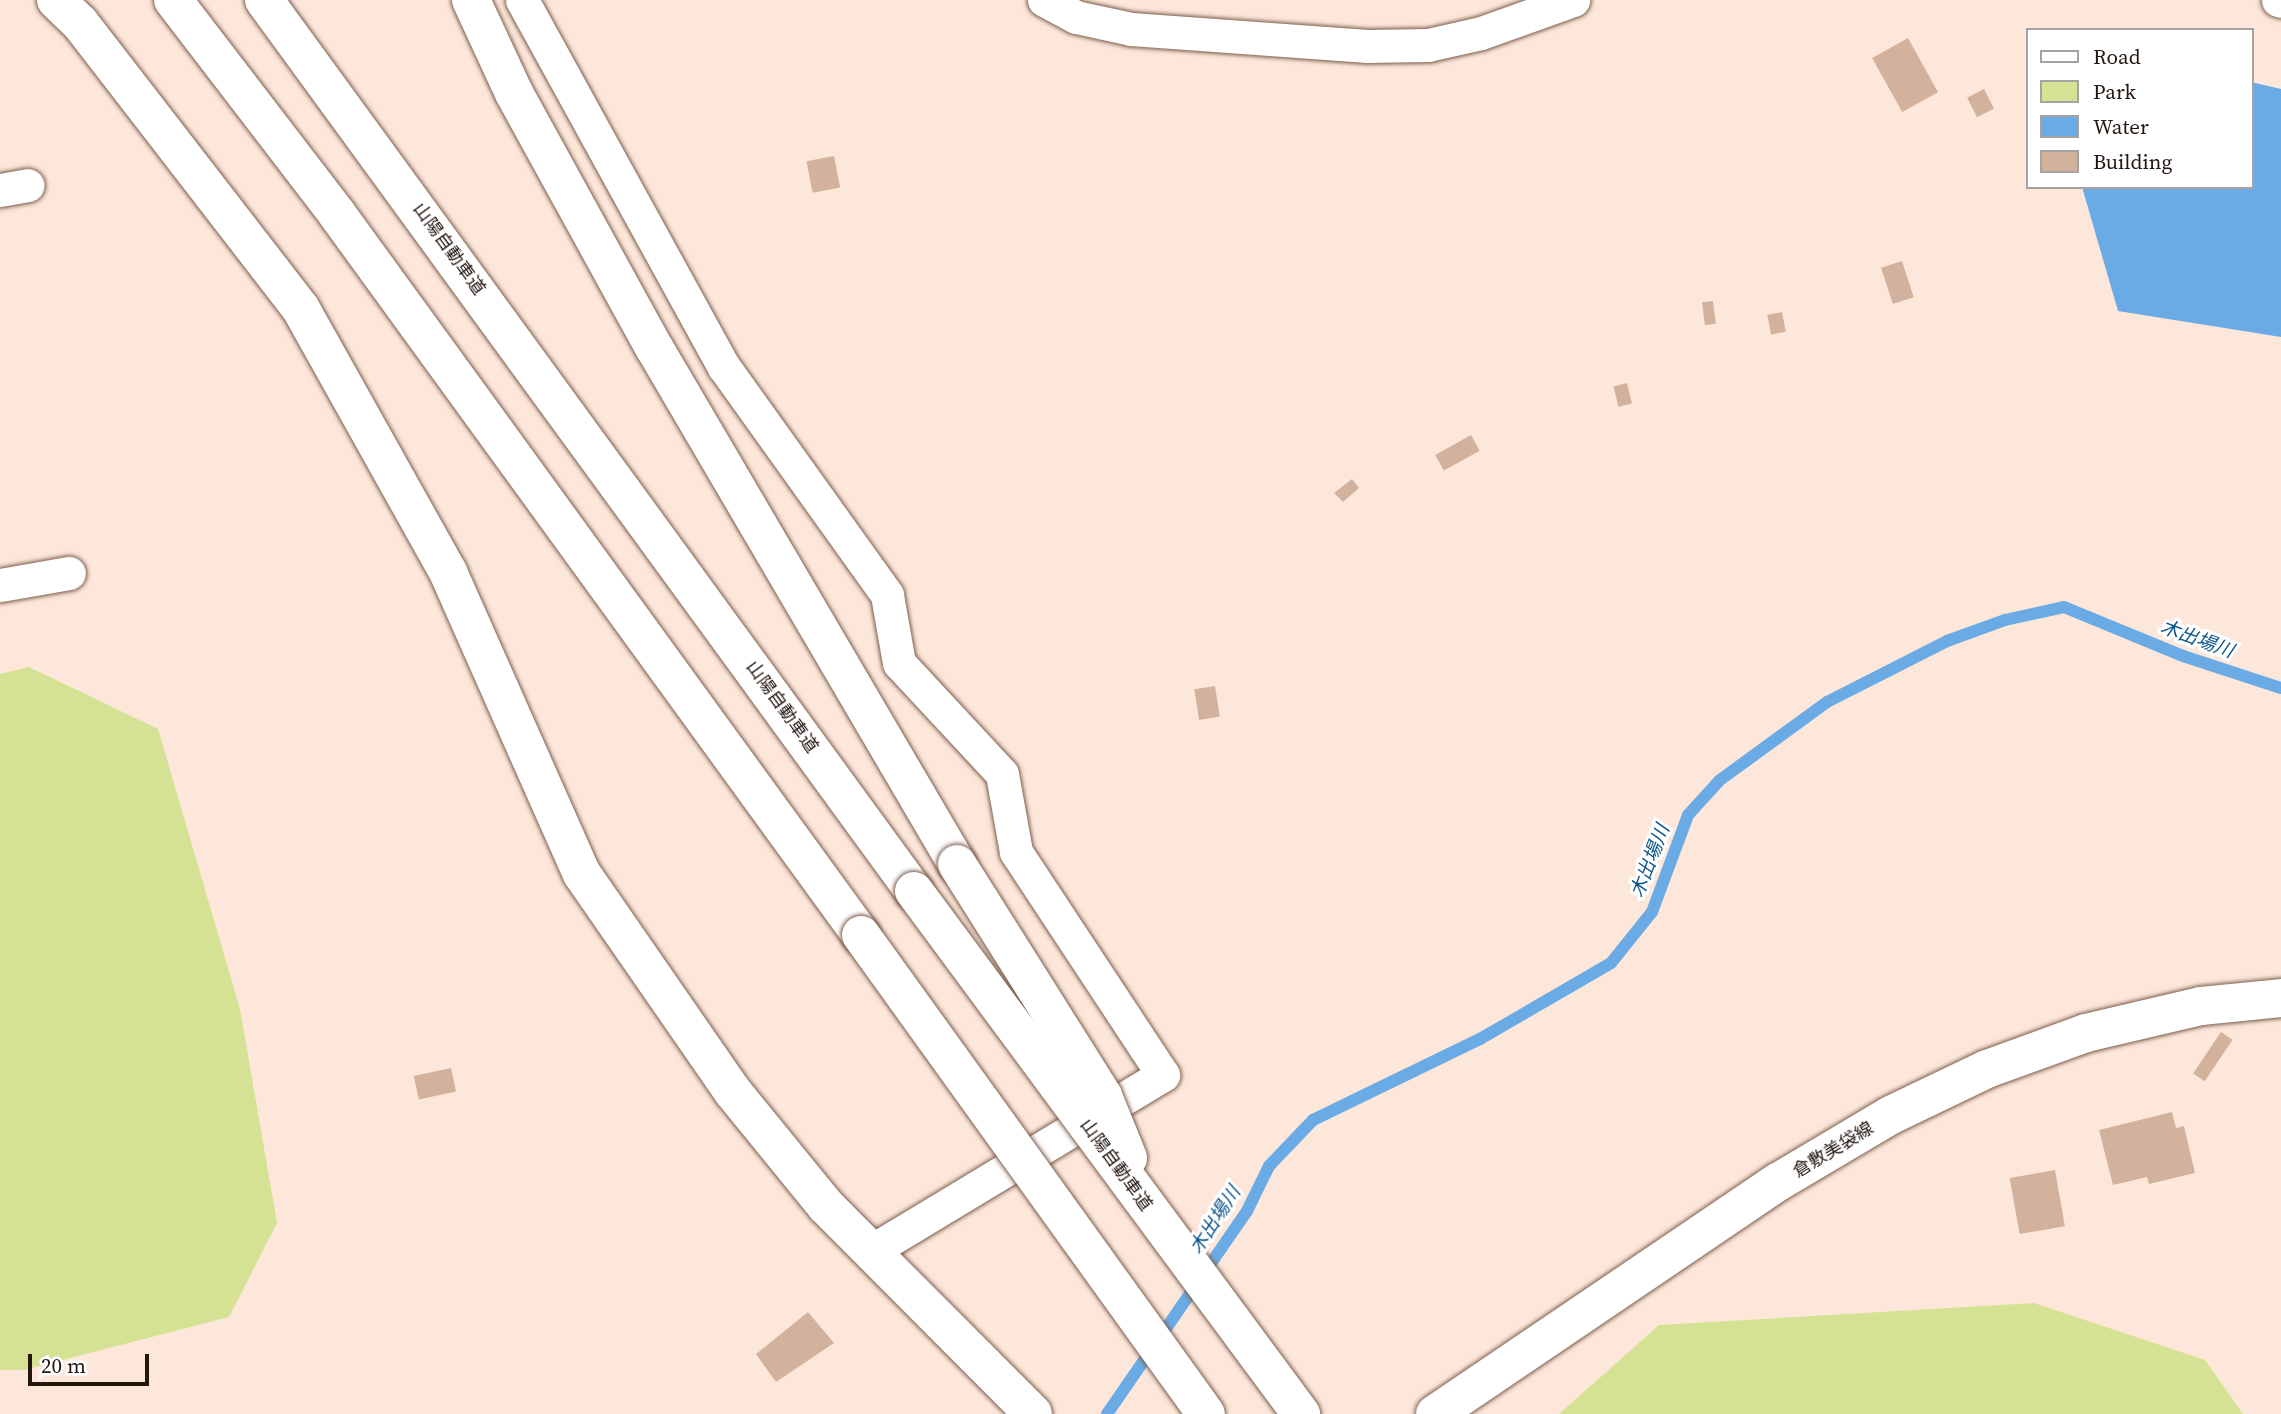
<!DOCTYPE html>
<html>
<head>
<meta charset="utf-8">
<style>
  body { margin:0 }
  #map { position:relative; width:2281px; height:1414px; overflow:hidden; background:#fde7db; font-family:"Source Serif 4","Noto Sans JP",serif }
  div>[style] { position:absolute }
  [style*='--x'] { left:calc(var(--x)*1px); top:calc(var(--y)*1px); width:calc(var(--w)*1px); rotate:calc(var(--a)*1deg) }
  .green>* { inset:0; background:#d5e293 }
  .water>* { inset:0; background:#6babe5 }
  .stream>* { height:12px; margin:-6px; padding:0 6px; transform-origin:6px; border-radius:6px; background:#6babe5 }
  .building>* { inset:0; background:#d2b29c; transform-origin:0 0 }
  .roads { filter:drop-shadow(0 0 2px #7c5e4c) drop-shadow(0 0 2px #7c5e4c) }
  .minor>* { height:33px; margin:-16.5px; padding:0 16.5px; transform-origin:16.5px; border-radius:16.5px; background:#fff }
  .tertiary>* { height:38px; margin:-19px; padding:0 19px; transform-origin:19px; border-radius:19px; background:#fff }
  .primary>* { height:38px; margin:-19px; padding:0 19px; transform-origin:19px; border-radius:19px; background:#fff }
  .motorway>* { height:38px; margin:-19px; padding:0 19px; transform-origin:19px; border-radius:19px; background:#fff }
  .bridges { filter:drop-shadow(0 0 2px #7c5e4c) drop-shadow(0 0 2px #7c5e4c) }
  .motorway-bridge>* { height:38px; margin:-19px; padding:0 19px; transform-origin:19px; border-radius:19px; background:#fff }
  span { translate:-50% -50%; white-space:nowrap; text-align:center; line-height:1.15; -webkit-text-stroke:6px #fff; paint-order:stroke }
  .street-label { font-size:18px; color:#231710 }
  .water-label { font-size:19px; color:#0c558a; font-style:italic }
  .legend { position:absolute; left:2026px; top:28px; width:228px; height:161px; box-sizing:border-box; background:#fff; border:2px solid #a7a29f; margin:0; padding:9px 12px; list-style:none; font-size:21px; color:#231710 }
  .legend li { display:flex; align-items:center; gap:14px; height:35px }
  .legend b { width:35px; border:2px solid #a7a29f }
  .scale { position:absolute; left:28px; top:1354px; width:121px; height:32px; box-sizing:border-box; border:4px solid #231710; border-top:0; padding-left:9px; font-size:21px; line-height:24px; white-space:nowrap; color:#231710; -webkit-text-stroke:5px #fff; paint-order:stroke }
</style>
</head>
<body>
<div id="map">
  <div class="green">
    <i style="clip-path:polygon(29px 667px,158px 729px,240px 1009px,277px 1223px,229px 1317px,24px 1370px,0 1370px,0 674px)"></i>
    <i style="clip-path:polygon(2034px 1303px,2205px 1360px,2243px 1414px,1559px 1414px,1659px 1325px)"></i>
  </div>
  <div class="water">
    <i style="clip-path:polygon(2251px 82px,2281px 89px,2281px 337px,2118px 311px,2082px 187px,2251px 187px)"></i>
  </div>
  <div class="stream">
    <i style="--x:1107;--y:1414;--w:247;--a:-55.4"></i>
    <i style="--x:1247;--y:1211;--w:50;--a:-63.9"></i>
    <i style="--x:1269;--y:1166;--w:64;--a:-46.3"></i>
    <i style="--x:1313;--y:1120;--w:186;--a:-25.9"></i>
    <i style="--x:1480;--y:1039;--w:151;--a:-30.1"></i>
    <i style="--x:1611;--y:963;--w:65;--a:-51.2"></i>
    <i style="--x:1652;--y:912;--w:103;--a:-69.6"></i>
    <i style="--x:1688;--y:815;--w:47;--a:-47.6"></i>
    <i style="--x:1720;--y:780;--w:132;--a:-36.1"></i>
    <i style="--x:1827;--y:702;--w:135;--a:-26.9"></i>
    <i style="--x:1947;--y:641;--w:62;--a:-19.9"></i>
    <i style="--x:2005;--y:620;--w:60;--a:-12.4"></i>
    <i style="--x:2064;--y:607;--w:129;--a:22.4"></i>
    <i style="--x:2183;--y:656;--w:103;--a:18.1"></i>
  </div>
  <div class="building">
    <i style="left:1908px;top:38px;width:62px;height:41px;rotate:61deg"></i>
    <i style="left:1984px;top:89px;width:22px;height:19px;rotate:63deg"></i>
    <i style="left:834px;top:156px;width:32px;height:28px;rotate:79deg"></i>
    <i style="left:1902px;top:261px;width:38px;height:22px;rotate:72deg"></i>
    <i style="left:1713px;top:301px;width:23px;height:11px;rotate:83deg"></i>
    <i style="left:1782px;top:312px;width:20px;height:15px;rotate:79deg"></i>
    <i style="left:1627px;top:383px;width:21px;height:14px;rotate:76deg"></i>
    <i style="left:1471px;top:435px;width:18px;height:41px;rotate:61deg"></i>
    <i style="clip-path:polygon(1352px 479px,1359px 488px,1343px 502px,1334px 493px)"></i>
    <i style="left:1215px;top:686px;width:31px;height:21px;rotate:81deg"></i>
    <i style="left:2221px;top:1032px;width:14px;height:50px;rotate:34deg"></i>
    <i style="left:451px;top:1068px;width:24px;height:38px;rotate:78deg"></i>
    <i style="clip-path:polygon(2172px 1112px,2176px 1128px,2184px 1126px,2195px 1173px,2149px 1184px,2147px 1177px,2113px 1185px,2099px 1130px)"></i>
    <i style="left:2055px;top:1170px;width:57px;height:46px;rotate:80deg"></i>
    <i style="clip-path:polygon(808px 1312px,834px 1343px,776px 1382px,756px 1354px)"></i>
  </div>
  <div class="roads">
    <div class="minor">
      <i style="--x:522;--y:0;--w:419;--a:61.2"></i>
      <i style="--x:724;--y:367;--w:280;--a:54.4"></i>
      <i style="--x:887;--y:595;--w:69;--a:80"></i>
      <i style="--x:899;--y:663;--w:151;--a:47.1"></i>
      <i style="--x:1002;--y:774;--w:79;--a:79.8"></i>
      <i style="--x:1016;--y:852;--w:267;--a:56.6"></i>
      <i style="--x:1163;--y:1075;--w:341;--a:148.9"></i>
      <i style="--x:1044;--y:0;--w:36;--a:28"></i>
      <i style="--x:1076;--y:17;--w:56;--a:12.3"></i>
      <i style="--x:1131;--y:29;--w:237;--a:4.1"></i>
      <i style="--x:1367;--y:46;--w:61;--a:-0.9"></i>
      <i style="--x:1428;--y:45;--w:54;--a:-12.8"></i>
      <i style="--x:1481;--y:33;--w:98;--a:-19.7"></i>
      <i style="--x:2278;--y:0;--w:3;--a:18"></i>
      <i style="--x:0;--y:190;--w:28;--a:-10"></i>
      <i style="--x:0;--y:585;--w:70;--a:-9.9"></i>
    </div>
    <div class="tertiary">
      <i style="--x:56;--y:0;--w:33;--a:44"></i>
      <i style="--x:80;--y:23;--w:361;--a:52.3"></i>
      <i style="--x:301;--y:309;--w:301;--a:60.8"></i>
      <i style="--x:448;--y:572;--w:330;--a:66.1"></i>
      <i style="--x:582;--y:874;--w:265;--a:55.3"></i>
      <i style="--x:733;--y:1092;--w:147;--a:50.8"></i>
      <i style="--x:826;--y:1206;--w:293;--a:45.1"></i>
    </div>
    <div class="primary">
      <i style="--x:1435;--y:1414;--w:414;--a:-34.1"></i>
      <i style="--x:1778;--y:1182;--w:131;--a:-30.7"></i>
      <i style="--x:1891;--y:1115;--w:106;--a:-25.6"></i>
      <i style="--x:1987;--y:1069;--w:105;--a:-20"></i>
      <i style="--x:2086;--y:1033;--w:118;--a:-13.2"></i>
      <i style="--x:2201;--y:1006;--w:80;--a:-5.7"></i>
    </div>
    <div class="motorway">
      <i style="--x:173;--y:0;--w:270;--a:52.5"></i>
      <i style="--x:337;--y:214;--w:891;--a:53.99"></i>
      <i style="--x:264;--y:0;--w:1103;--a:53.89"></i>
      <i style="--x:471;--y:0;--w:102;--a:65.2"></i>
      <i style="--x:514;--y:93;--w:292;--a:61.2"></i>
      <i style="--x:655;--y:349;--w:597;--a:59.61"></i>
    </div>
  </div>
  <div class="bridges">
    <div class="motorway-bridge">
      <i style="--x:957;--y:864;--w:274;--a:57.8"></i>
      <i style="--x:1103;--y:1096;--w:67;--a:68"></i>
      <i style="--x:914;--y:891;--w:651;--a:53.5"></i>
      <i style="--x:861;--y:935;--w:590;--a:54.24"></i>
    </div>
  </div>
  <div class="street-label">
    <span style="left:449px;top:249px;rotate:54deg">山陽自動車道</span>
    <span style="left:782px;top:707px;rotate:54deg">山陽自動車道</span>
    <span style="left:1833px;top:1150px;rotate:-31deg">倉敷美袋線</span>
    <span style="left:1116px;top:1165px;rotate:54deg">山陽自動車道</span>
  </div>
  <div class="water-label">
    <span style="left:2197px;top:639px;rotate:20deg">木出場川</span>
    <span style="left:1650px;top:861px;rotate:-69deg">木出場川</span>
    <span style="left:1215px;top:1220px;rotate:-57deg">木出場川</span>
  </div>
  <ul class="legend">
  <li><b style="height:9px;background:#fff"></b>Road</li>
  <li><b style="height:19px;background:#d5e293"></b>Park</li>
  <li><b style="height:19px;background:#6babe5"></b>Water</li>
  <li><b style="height:19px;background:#d2b29c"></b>Building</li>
  </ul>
  <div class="scale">20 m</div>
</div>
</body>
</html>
